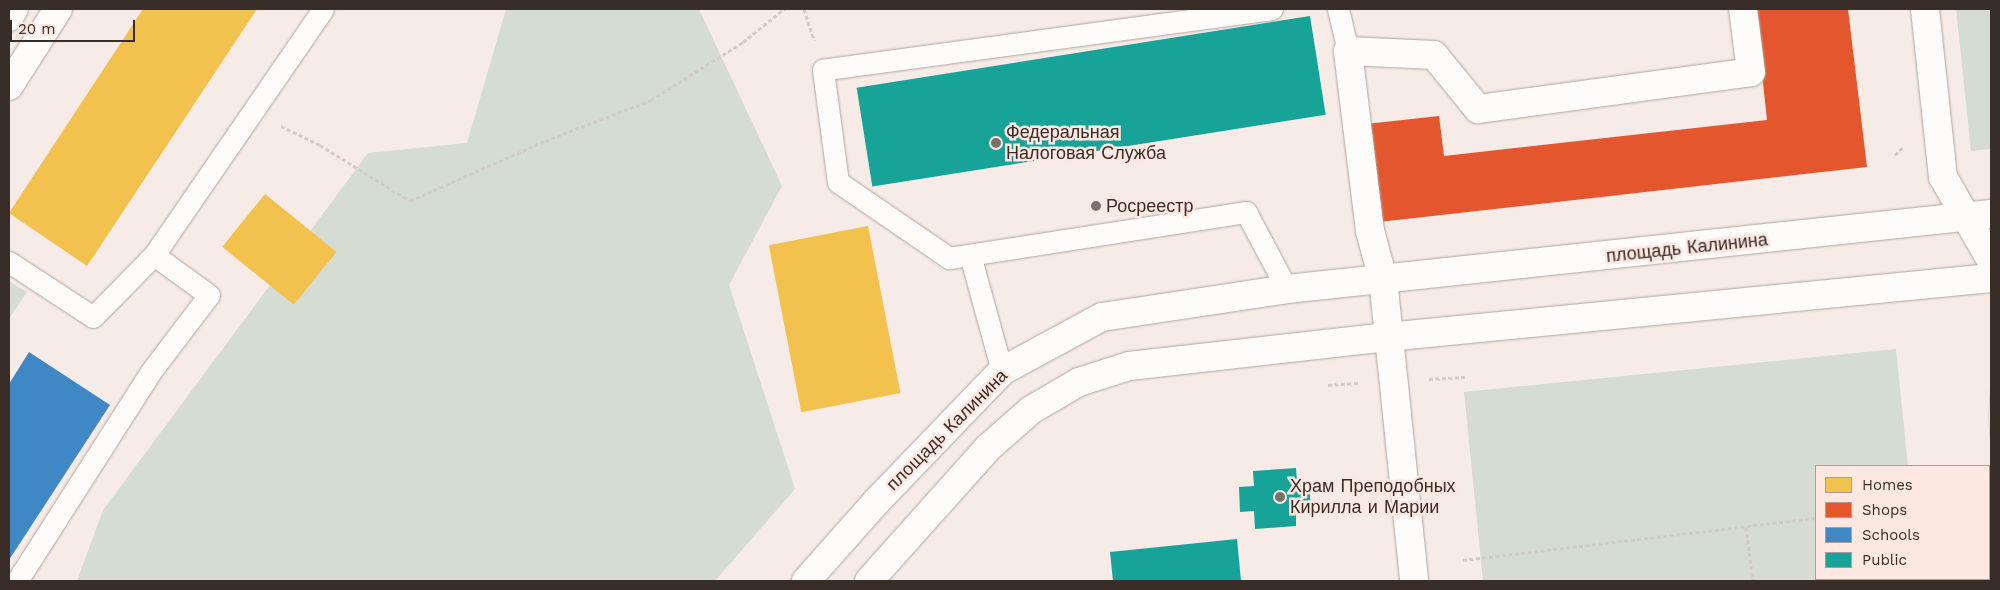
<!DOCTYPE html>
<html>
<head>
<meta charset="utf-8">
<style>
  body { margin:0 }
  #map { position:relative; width:2000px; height:590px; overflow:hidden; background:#f6ebe6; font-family:"Work Sans",sans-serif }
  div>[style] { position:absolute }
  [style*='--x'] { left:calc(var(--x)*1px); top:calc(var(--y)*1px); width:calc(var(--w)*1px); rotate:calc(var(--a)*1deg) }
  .green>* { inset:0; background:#d5ddd2 }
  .homes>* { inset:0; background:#f2c14e; transform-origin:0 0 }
  .shops>* { inset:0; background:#e4572e }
  .schools>* { inset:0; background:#3f88c5 }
  .public>* { inset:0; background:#17a398; transform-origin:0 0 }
  .path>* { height:3px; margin-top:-1.5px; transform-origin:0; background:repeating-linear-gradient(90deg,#d1ccca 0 4px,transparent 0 6.5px) }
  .roads { filter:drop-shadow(0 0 1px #aea49f) drop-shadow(0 0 1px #aea49f) }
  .service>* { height:21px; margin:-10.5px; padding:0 10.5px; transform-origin:10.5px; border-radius:10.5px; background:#fefcfb }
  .minor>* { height:28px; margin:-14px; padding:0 14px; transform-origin:14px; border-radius:14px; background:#fefcfb }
  .tertiary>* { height:28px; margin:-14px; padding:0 14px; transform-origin:14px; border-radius:14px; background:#fefcfb }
  .secondary>* { height:28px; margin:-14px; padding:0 14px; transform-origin:14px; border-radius:14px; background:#fefcfb }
  .primary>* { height:28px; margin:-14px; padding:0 14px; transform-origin:14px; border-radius:14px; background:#fefcfb }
  .tram>* { height:1px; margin:-0.5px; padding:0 0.5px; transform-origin:0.5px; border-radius:0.5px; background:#dad7d5 }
  .dots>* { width:14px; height:14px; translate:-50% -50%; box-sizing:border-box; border:2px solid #fce8e0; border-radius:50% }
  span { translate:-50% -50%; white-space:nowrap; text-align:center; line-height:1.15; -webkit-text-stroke:5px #fce8e0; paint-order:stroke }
  .poi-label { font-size:18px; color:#392d28 }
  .left { translate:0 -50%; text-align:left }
  .street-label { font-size:18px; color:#392d28 }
  .frame { position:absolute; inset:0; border:10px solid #392d28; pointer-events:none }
  .legend { position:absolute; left:1815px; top:465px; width:175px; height:115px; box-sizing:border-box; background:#fce8e0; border:1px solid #ae9d96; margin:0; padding:6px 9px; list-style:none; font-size:15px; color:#392d28 }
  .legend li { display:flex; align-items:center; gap:10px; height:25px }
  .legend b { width:25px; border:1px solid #ae9d96 }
  .scale { position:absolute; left:10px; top:20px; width:125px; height:22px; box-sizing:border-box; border:2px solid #392d28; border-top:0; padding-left:6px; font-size:15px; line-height:18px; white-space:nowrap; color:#392d28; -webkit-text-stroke:4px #fce8e0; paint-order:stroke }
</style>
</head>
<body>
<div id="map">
  <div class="green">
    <i style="clip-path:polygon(506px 9px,699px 9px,782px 186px,729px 285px,795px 489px,715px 581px,77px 581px,103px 510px,368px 153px,467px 143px)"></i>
    <i style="clip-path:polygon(1956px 9px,1991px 9px,1991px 149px,1971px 151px)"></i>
    <i style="clip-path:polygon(9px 281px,27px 292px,9px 319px)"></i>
    <i style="clip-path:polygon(1896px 349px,1908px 466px,1816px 466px,1816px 579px,1919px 581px,1483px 581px,1464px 392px)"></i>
  </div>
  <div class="homes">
    <i style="clip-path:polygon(143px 9px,257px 9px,87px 266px,9px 213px)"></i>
    <i style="left:265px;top:194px;width:92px;height:68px;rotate:39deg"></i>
    <i style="left:868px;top:226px;width:170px;height:101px;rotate:79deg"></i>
  </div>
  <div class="shops">
    <i style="clip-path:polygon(1755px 9px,1848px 9px,1867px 167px,1379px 222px,1366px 124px,1439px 116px,1444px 156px,1767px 120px)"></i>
  </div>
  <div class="schools">
    <i style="clip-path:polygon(29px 352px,110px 405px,9px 560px,9px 384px)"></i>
  </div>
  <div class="public">
    <i style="left:1310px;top:16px;width:100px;height:459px;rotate:81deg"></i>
    <i style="clip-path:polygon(1296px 468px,1297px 482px,1309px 481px,1311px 511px,1296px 512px,1296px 526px,1255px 529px,1254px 511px,1240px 512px,1239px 487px,1254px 486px,1253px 471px)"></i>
    <i style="clip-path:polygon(1237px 539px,1241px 581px,1113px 581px,1110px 552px)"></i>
  </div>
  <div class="path">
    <i style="--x:804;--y:9;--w:33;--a:72"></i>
    <i style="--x:281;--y:126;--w:43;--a:26"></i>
    <i style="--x:320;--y:145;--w:106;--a:31.9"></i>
    <i style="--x:410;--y:201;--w:148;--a:-24"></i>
    <i style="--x:545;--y:141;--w:114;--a:-21.1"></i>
    <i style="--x:651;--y:100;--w:109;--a:-32.2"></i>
    <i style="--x:743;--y:42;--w:53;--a:-38.8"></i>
    <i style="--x:1895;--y:155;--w:11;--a:-45"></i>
    <i style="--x:1429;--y:379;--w:37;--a:-3"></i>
    <i style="--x:1328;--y:385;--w:30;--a:-4"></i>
    <i style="--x:1746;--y:527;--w:54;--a:82.6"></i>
    <i style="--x:1463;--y:560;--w:355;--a:-6.8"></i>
    <i style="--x:1872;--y:579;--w:2;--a:63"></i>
  </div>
  <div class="roads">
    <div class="service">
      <i style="--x:1272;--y:9;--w:453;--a:172.3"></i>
      <i style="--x:823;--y:70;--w:113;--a:82.4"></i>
      <i style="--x:838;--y:182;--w:135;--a:34.4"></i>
      <i style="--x:949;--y:258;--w:301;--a:-8.8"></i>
      <i style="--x:1246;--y:212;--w:87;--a:62"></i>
      <i style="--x:1338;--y:9;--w:43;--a:76.6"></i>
      <i style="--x:970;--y:255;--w:120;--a:74.6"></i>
      <i style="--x:9;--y:262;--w:100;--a:33.2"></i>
      <i style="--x:93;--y:317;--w:87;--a:-45.5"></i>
      <i style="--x:154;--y:255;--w:298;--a:-55.5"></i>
      <i style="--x:17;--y:581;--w:250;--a:-57.4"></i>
      <i style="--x:152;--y:370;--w:94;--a:-52.8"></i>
      <i style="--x:209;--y:295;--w:68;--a:-144"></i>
    </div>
    <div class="minor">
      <i style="--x:1383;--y:279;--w:50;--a:-105.2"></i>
      <i style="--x:1370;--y:231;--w:181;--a:-97"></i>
      <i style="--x:1348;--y:51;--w:86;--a:2.7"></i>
      <i style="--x:1434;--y:55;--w:70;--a:50.8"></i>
      <i style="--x:1478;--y:109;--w:275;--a:-7.7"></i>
      <i style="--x:1751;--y:72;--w:64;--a:-97.2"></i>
    </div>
    <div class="tertiary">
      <i style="--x:1383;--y:279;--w:304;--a:84.1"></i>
    </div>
    <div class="secondary">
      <i style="--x:9;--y:17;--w:9;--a:-58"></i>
      <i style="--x:9;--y:86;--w:91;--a:-57.5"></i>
    </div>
    <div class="primary">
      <i style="--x:1925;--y:9;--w:169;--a:83.9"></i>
      <i style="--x:1943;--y:177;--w:96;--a:60"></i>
      <i style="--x:806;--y:581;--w:107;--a:-48.4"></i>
      <i style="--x:877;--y:501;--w:180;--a:-46.1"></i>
      <i style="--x:1002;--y:371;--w:114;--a:-28.4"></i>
      <i style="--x:1102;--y:317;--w:187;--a:-8.6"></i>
      <i style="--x:1287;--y:289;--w:708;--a:-6.08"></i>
      <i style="--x:869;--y:581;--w:180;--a:-48.2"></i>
      <i style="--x:989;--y:447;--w:56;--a:-41.4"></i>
      <i style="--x:1031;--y:410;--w:56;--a:-30.3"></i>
      <i style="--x:1079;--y:382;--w:52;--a:-17.7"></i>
      <i style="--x:1129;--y:366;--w:260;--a:-6.4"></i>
      <i style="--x:1387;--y:337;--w:607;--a:-5.58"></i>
    </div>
  </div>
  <div class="tram">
    <i style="--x:1991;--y:372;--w:44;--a:93.9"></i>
    <i style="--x:1988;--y:416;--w:41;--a:85.8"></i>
  </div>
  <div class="dots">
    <i style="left:996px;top:143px;background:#7b706a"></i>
    <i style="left:1096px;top:206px;background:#7b706a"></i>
    <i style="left:1280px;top:497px;background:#7b706a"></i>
  </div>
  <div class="poi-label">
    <span class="left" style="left:1006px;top:143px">Федеральная<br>Налоговая Служба</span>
    <span class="left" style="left:1106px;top:206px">Росреестр</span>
    <span class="left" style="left:1290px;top:497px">Храм Преподобных<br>Кирилла и Марии</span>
  </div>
  <div class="street-label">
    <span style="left:1687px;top:248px;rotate:-6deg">площадь Калинина</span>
    <span style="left:947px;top:430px;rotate:-45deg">площадь Калинина</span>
  </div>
  <div class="frame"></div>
  <ul class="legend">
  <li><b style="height:14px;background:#f2c14e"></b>Homes</li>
  <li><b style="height:14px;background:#e4572e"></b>Shops</li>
  <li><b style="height:14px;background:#3f88c5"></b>Schools</li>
  <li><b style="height:14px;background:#17a398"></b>Public</li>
  </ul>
  <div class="scale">20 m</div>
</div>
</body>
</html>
